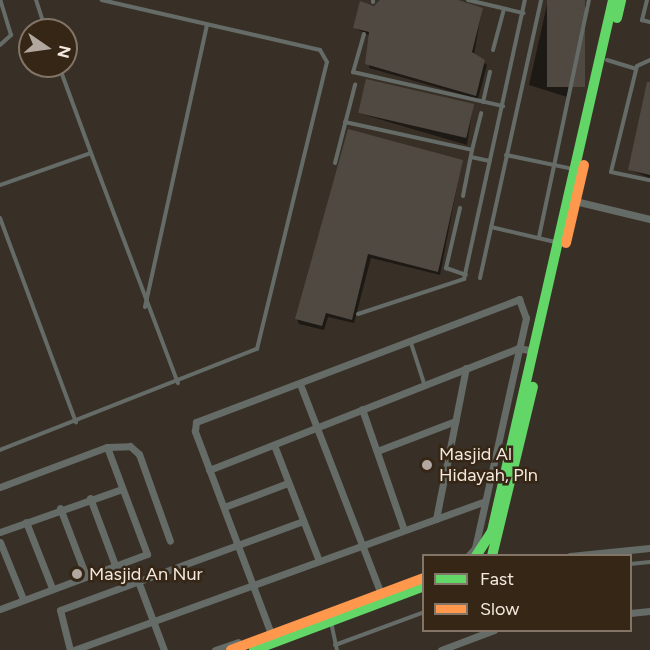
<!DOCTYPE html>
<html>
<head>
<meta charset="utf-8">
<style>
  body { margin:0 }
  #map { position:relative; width:650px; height:650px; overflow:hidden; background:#383027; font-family:Figtree,sans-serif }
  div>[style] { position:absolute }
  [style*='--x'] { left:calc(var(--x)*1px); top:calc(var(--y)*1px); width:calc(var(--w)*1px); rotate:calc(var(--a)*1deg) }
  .shadow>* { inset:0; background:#0007 }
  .building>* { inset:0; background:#504942; transform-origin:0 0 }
  .lane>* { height:4px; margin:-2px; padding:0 2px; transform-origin:2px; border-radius:2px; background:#656c68 }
  .street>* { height:7px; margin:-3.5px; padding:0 3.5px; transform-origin:3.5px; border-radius:3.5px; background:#656c68 }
  .fast>* { height:10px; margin:-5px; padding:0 5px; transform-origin:5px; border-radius:5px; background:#63d668 }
  .slow>* { height:10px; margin:-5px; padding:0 5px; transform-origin:5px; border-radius:5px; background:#ff974d }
  .dots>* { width:16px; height:16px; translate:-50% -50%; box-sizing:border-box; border:3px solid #362616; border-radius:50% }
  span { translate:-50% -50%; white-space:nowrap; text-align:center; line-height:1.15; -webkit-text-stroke:5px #362616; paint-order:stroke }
  .poi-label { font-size:18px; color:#f4e9df }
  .left { translate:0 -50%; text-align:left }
  .legend { position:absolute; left:422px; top:554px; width:210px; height:78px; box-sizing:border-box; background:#362616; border:2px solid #827466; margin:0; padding:8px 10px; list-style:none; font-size:18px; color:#f4e9df }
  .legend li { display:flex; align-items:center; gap:12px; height:30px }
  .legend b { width:30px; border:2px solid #827466 }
  .north { position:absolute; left:18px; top:18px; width:60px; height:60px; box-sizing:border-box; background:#362616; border:2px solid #827466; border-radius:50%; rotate:103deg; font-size:16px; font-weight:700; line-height:24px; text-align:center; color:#f4e9df }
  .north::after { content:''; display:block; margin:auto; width:21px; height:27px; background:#b2a89f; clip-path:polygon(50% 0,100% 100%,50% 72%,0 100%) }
</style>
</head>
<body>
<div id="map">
  <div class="shadow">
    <i style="clip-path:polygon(381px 0,448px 0,482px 9px,474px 55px,487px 65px,478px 99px,369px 68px,370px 36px,355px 28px,361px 3px,380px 7px)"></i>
    <i style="clip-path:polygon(548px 0,581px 0,586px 5px,567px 97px,529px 85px)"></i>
    <i style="clip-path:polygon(650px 83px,650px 178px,630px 170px)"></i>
    <i style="clip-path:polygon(473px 105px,467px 145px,358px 113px)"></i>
    <i style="clip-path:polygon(462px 161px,440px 275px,371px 258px,354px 323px,328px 317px,324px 330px,299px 324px,297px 319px)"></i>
  </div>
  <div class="building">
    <i style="clip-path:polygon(380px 0,458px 0,483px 8px,472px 52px,485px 60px,476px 96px,365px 64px,369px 32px,353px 28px,360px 1px,374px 6px)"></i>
    <i style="left:547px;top:0;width:38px;height:87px"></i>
    <i style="left:366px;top:79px;width:111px;height:35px;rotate:13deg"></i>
    <i style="clip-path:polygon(647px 82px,650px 82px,650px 175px,628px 170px)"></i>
    <i style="clip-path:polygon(348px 129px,463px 160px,438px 272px,368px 254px,352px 320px,326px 313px,322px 326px,295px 319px)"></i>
  </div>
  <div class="lane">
    <i style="--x:36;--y:0;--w:32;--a:72"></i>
    <i style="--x:468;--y:0;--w:57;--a:13.3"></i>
    <i style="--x:647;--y:0;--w:21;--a:104"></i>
    <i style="--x:642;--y:20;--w:8;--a:14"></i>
    <i style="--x:373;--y:2;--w:2;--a:-90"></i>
    <i style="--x:364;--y:34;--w:40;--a:106"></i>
    <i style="--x:353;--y:72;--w:154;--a:12.8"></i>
    <i style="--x:0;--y:45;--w:15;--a:-42"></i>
    <i style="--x:11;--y:35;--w:37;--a:-107"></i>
    <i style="--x:493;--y:50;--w:42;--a:-75"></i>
    <i style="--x:607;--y:60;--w:30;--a:17"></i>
    <i style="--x:650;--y:60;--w:14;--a:155"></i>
    <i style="--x:637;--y:66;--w:109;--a:103.8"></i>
    <i style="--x:611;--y:172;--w:40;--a:12"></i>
    <i style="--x:483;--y:102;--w:31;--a:-77"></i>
    <i style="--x:345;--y:122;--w:130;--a:12.4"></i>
    <i style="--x:472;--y:150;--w:38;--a:-76"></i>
    <i style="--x:91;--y:153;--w:246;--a:69.3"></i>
    <i style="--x:506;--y:155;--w:68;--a:11.8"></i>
    <i style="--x:471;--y:157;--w:19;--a:12"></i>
    <i style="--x:335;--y:163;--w:81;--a:-75.6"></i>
    <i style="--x:0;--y:185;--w:96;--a:-19.4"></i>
    <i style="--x:91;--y:153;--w:93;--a:-110.2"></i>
    <i style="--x:463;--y:196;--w:47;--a:-78.9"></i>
    <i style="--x:460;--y:208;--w:62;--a:103.1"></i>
    <i style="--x:446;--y:268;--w:21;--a:19"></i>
    <i style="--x:0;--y:218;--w:218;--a:69.6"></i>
    <i style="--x:491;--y:227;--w:66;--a:13.2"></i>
    <i style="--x:539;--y:237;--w:242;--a:-78.1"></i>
    <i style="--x:480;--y:278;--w:285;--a:-77.6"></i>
    <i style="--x:145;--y:307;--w:289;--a:-77.6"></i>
    <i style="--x:358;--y:314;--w:112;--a:-18.3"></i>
    <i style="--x:464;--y:279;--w:286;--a:-77.7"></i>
    <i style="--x:410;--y:340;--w:45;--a:72"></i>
    <i style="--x:0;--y:450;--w:276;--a:-21.5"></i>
    <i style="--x:257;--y:349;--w:295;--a:-76.3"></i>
    <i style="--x:327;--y:62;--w:14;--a:-120"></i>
    <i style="--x:320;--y:50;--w:224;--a:-167.1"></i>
    <i style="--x:630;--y:564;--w:20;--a:-6"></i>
    <i style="--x:331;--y:622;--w:29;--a:78"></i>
    <i style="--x:335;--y:645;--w:95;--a:-20.3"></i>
  </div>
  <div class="street">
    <i style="--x:575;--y:201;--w:77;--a:13.5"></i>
    <i style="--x:300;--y:384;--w:225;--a:68.9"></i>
    <i style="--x:362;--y:409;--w:128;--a:70.9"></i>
    <i style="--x:274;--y:445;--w:124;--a:68.8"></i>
    <i style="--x:377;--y:451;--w:84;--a:-21"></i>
    <i style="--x:209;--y:470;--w:332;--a:-21.5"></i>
    <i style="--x:518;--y:348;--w:16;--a:11"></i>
    <i style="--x:0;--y:487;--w:114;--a:-20.5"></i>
    <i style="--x:107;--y:447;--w:23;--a:-2"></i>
    <i style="--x:130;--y:446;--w:12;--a:42"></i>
    <i style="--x:139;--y:454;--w:92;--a:70.4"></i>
    <i style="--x:90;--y:498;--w:72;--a:69.5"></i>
    <i style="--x:224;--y:507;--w:68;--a:-20.6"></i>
    <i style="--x:60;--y:508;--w:73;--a:69.1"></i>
    <i style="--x:436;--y:519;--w:154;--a:-78.8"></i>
    <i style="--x:26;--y:522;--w:71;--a:68.5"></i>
    <i style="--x:0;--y:532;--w:129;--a:-19.4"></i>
    <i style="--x:0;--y:542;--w:61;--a:68"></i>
    <i style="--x:570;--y:556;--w:80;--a:-5.7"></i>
    <i style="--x:138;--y:581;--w:74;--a:69.4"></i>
    <i style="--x:0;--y:609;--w:157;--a:-20.5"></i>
    <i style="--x:147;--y:554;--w:114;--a:-110.5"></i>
    <i style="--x:630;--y:613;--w:20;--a:-6"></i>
    <i style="--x:270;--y:631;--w:214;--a:-110.6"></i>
    <i style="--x:195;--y:431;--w:9;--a:-84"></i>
    <i style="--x:196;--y:422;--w:346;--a:-20.8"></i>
    <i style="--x:519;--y:299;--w:20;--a:70"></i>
    <i style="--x:526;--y:318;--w:236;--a:102.5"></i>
    <i style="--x:475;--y:548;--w:11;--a:131"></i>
    <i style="--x:70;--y:650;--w:41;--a:-104"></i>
    <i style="--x:60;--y:610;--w:259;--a:-20.1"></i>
    <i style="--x:74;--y:650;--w:437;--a:-19.9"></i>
    <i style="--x:215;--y:650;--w:24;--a:-19"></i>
    <i style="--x:441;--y:650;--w:57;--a:-20.7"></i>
  </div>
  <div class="fast">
    <i style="--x:617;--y:18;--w:18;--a:-77"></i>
    <i style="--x:476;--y:556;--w:30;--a:-57"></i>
    <i style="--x:492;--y:531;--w:545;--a:-77.16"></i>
    <i style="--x:492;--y:556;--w:174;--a:-76.4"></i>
    <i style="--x:254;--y:650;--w:182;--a:-20.6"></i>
  </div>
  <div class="slow">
    <i style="--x:566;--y:243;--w:80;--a:-77"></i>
    <i style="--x:231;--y:650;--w:206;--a:-20.5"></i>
  </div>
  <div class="dots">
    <i style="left:427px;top:465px;background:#b2a89f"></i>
    <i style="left:77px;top:574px;background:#b2a89f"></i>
  </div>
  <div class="poi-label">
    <span class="left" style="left:439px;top:465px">Masjid Al<br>Hidayah, Pln</span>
    <span class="left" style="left:89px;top:574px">Masjid An Nur</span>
  </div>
  <ul class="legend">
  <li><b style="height:8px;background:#63d668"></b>Fast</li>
  <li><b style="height:8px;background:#ff974d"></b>Slow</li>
  </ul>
  <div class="north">N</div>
</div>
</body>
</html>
